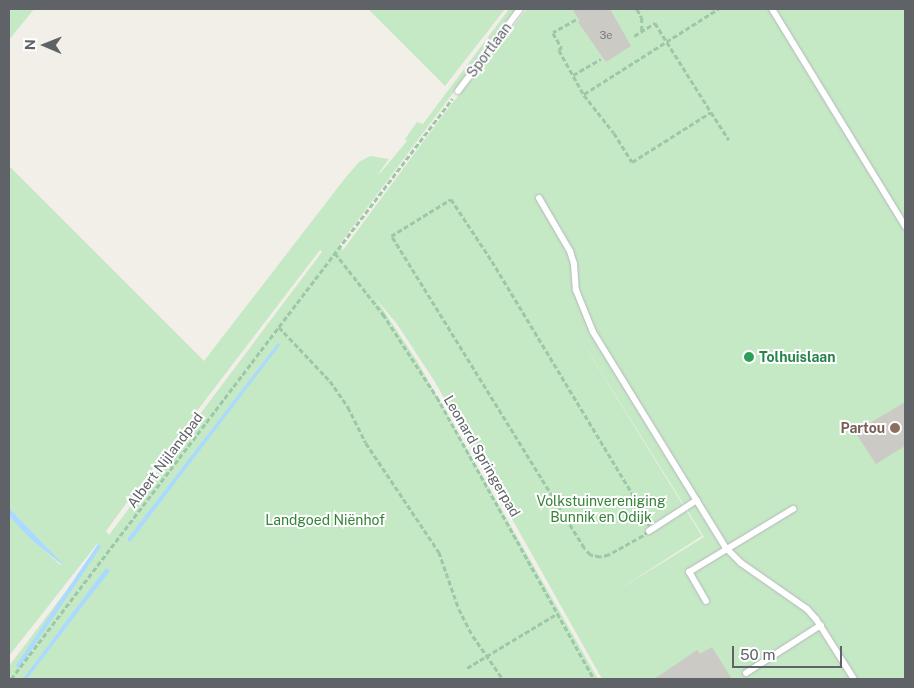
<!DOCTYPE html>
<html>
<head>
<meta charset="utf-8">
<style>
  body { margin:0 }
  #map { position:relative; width:914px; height:688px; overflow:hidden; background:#f1efe8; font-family:"Public Sans",sans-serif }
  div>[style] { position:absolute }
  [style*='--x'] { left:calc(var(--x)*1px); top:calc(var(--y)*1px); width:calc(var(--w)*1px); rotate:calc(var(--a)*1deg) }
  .green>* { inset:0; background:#c5e8c5 }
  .water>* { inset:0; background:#aadaff; transform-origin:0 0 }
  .building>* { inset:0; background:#cccac5 }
  .path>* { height:2.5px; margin-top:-1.25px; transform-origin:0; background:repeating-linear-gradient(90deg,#9cc7a9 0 5px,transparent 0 7.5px) }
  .roads { filter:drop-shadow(0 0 1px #b5b8bc) drop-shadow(0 0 1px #b5b8bc) }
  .lane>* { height:6px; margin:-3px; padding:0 3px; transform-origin:3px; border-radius:3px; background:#fff }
  .dots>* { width:14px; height:14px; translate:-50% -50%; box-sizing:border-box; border:2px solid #fff; border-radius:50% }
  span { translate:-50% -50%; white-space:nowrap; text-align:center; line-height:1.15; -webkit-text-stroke:4px #fff; paint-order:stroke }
  .number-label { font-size:11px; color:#7a7d7f }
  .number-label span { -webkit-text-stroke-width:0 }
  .street-label { font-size:14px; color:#5f6368 }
  .leisure-label { font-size:14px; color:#27864d; font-weight:700 }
  .left { translate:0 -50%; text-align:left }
  .education-label { font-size:14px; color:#785e54; font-weight:700 }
  .right { translate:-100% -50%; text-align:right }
  .park-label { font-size:14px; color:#348238 }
  .frame { position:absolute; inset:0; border:10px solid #5f6368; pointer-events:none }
  .north { position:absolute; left:20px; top:20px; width:50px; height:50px; -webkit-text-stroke:4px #fff; paint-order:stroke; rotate:271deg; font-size:14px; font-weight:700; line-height:20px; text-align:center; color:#5f6368 }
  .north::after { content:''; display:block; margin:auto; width:18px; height:22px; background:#5f6368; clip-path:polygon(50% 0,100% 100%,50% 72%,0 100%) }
  .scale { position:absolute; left:732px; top:646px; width:110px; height:22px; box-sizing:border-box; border:2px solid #5f6368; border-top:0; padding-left:6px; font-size:15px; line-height:18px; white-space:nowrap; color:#5f6368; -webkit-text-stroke:4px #fff; paint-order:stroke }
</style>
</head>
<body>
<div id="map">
  <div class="green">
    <i style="clip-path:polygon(9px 9px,34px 9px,9px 40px)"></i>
    <i style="clip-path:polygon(368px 9px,505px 9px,445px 86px)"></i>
    <i style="clip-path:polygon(evenodd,509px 9px,516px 9px,339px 245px,343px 250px,443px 115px,527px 9px,905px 9px,905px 679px,602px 679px,435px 382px,397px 324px,376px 299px,417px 361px,598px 679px,9px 679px,9px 666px,101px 545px,97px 544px,9px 656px,9px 516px,60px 565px,62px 563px,9px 508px,9px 166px,204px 361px,346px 177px,359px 162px,370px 156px,389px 159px,378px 174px,381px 172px,407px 141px,405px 139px,417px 122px,423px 124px,509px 9px,320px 250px,322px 252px,109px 535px,106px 531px,125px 505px,320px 250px,509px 9px,565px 314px,704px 537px,613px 593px,702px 536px,565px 314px)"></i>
  </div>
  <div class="water">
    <i style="clip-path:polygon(278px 343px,280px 345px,131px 541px,128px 541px,128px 538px)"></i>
    <i style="clip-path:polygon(9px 508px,62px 563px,61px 564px,31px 539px,9px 516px)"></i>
    <i style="left:98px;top:544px;width:4px;height:147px;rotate:34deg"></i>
    <i style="clip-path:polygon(106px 568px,110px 571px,78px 612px,27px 679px,23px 679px)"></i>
  </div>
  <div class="building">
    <i style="clip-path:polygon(572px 9px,610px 9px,631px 46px,606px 62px,578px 22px,580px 21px)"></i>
    <i style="clip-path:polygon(905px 402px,905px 446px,876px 464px,855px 432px)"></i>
    <i style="clip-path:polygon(712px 647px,732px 679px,654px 679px,697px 650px,700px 654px)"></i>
  </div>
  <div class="path">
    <i style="--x:637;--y:9;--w:10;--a:61"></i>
    <i style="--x:642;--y:18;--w:13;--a:90"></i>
    <i style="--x:576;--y:20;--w:26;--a:151"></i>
    <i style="--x:553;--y:33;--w:17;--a:59"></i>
    <i style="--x:562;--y:48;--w:4;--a:146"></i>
    <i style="--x:559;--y:50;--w:51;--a:60.9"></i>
    <i style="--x:584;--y:95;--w:48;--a:51.7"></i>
    <i style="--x:614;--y:133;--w:34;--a:58"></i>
    <i style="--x:632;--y:162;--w:93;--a:-32.3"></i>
    <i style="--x:711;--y:112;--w:33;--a:57"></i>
    <i style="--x:634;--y:36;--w:25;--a:-32"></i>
    <i style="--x:655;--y:23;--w:105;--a:57.8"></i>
    <i style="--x:573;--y:75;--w:32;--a:-30"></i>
    <i style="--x:584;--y:94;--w:159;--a:-32.4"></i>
    <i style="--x:451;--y:199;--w:74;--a:56.5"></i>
    <i style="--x:492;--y:261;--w:304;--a:58.9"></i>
    <i style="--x:649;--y:521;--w:10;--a:90"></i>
    <i style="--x:649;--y:531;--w:8;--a:140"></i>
    <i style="--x:643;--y:536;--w:39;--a:151"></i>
    <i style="--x:609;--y:555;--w:9;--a:167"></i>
    <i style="--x:600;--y:557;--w:10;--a:-169"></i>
    <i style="--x:590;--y:555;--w:9;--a:-131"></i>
    <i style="--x:584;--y:548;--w:367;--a:-121.7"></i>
    <i style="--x:391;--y:236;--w:70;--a:-31.7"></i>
    <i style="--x:335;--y:253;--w:78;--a:51.8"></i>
    <i style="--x:383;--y:314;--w:99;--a:57"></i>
    <i style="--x:437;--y:397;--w:323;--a:60.9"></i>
    <i style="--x:279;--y:327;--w:74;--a:46.6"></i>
    <i style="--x:330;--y:381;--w:32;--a:55"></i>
    <i style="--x:348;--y:407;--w:40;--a:63.4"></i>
    <i style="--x:366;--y:443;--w:131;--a:56.2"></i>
    <i style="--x:439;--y:552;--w:60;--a:70.7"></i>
    <i style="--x:459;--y:609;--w:30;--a:63"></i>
    <i style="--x:473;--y:636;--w:52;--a:55.1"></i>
    <i style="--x:467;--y:668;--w:106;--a:-31.1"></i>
    <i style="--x:11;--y:679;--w:729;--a:-52.75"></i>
  </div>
  <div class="roads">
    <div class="lane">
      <i style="--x:772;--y:9;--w:255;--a:58.5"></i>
      <i style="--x:458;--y:91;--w:103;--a:-52.9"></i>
      <i style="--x:539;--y:198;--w:61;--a:59.7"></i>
      <i style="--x:570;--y:251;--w:14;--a:73"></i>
      <i style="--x:574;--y:264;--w:26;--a:86"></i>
      <i style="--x:576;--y:290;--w:45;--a:68"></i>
      <i style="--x:593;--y:332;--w:254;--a:58.4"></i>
      <i style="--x:726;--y:548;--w:21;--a:45"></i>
      <i style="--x:741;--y:563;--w:80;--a:34.9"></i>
      <i style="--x:807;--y:609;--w:13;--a:48"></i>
      <i style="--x:816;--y:619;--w:71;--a:57.7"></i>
      <i style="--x:649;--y:531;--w:57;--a:-32.9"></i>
      <i style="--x:706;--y:601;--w:34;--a:-120"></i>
      <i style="--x:689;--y:572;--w:122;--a:-31.2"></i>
      <i style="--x:746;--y:673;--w:89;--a:-32.6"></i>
    </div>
  </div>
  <div class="dots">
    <i style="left:749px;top:357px;background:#2e9e5b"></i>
    <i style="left:895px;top:428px;background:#8d6e63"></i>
  </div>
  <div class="number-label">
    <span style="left:606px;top:35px">3e</span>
  </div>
  <div class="street-label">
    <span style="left:489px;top:50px;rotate:-53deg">Sportlaan</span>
    <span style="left:482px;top:456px;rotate:60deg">Leonard Springerpad</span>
    <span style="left:165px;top:460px;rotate:-53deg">Albert Nijlandpad</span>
  </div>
  <div class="leisure-label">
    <span class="left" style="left:759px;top:357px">Tolhuislaan</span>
  </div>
  <div class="education-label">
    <span class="right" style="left:885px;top:428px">Partou</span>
  </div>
  <div class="park-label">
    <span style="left:601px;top:509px">Volkstuinvereniging<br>Bunnik en Odijk</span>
    <span style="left:325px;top:520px">Landgoed Niënhof</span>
  </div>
  <div class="frame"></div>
  <div class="north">N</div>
  <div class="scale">50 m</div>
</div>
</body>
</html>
